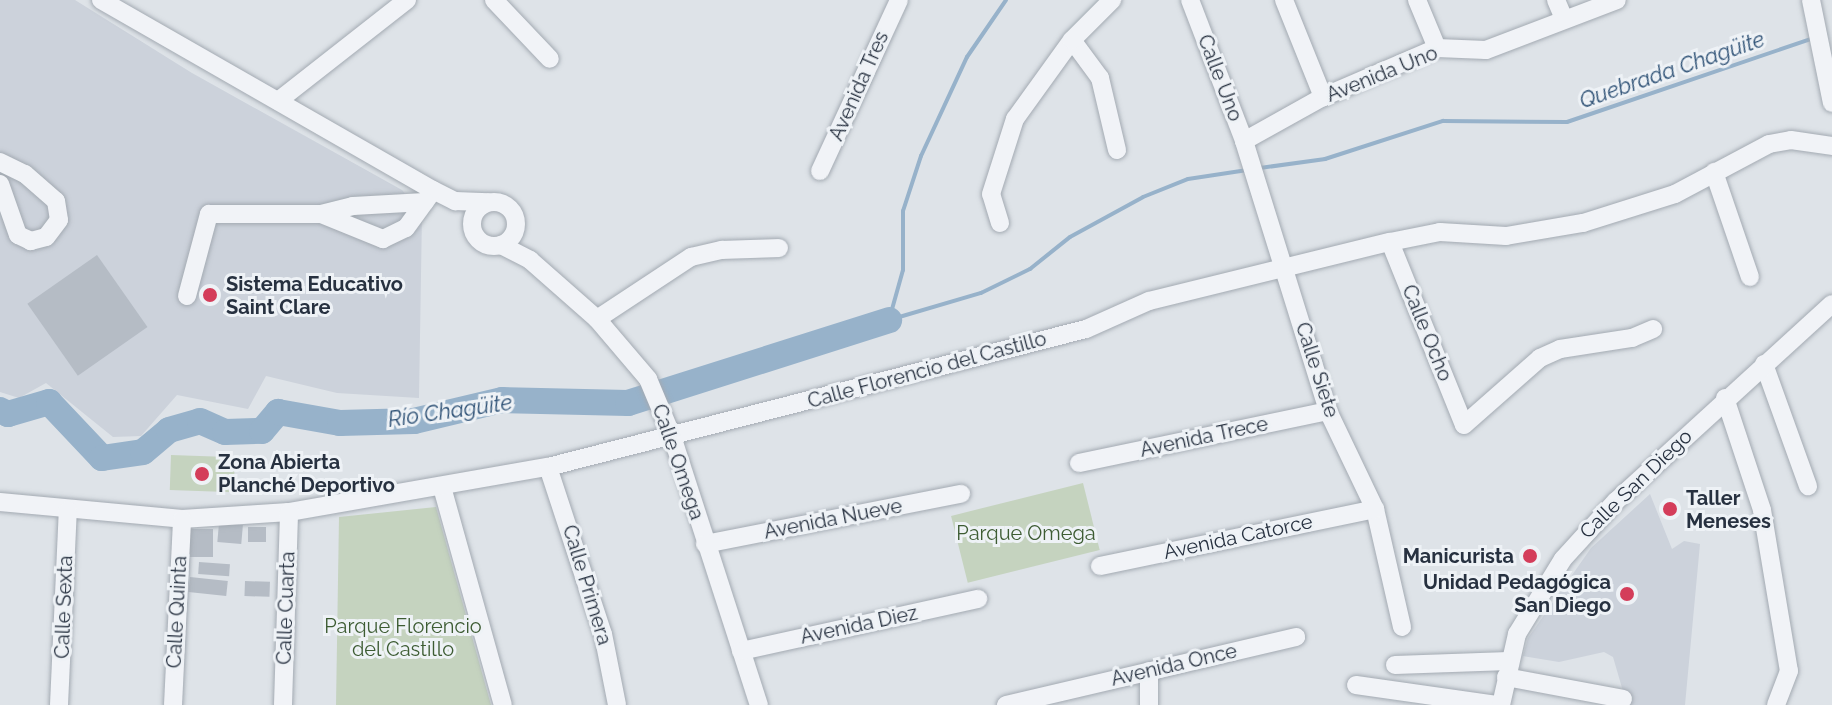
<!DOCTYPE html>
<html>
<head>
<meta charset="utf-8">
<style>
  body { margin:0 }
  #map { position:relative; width:1832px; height:705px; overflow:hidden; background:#dee3e8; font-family:Raleway,sans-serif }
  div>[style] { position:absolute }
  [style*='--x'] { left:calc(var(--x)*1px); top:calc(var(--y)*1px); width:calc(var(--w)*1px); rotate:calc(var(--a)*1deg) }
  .built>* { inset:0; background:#ccd2db }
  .green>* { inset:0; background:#c5d3bf; transform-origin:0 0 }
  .stream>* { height:4px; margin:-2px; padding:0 2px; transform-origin:2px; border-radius:2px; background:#97b2ca }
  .river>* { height:26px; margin:-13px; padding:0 13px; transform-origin:13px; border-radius:13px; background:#97b2ca }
  .building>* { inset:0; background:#b5bcc5; transform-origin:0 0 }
  .roads { filter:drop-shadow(0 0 2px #a3aab2) drop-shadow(0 0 2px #a3aab2) }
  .minor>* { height:18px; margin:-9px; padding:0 9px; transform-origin:9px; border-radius:9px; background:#f1f3f7 }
  .minor>.ring { margin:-9px; padding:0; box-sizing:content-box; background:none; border:18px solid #f1f3f7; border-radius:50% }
  .dots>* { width:22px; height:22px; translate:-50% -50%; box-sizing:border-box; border:4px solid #eef2f6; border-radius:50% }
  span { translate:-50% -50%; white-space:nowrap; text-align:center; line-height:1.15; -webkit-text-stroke:6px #eef2f6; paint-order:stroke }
  .street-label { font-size:20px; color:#273140 }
  .poi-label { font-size:20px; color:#273140; font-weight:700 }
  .left { translate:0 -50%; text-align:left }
  .right { translate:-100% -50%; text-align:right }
  .park-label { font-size:20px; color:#3d5c33 }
  .water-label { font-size:22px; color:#2f5276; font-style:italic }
</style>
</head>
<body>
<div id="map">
  <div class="built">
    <i style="clip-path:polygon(0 0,75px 0,192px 73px,402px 190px,422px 214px,419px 398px,337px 393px,266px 376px,248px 409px,177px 395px,141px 436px,113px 437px,46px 383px,19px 398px,0 392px)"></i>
    <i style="clip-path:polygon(1650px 494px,1672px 549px,1684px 541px,1700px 544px,1685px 705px,1627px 705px,1613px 657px,1604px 652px,1559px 662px,1523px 656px,1528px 638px,1591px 548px)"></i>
  </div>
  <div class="green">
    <i style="left:171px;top:455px;width:64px;height:35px;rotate:2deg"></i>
    <i style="left:1083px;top:483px;width:69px;height:136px;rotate:76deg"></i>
    <i style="clip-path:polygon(436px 507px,491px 705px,336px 705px,339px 517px)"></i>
  </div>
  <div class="stream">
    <i style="--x:1260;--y:168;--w:66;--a:-7.9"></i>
    <i style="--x:1325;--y:159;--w:124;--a:-17.9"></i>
    <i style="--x:1443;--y:121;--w:124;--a:0.5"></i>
    <i style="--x:1567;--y:122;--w:261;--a:-18.8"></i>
    <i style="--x:889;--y:320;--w:96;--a:-16.4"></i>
    <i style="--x:981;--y:293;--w:55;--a:-26.1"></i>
    <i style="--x:1030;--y:269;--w:51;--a:-38.7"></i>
    <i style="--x:1070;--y:237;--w:83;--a:-28.7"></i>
    <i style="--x:1143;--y:197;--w:48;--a:-21.8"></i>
    <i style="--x:1188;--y:179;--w:60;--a:-8.7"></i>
    <i style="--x:889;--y:320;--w:52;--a:-74.4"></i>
    <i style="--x:903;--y:270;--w:59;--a:-90"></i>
    <i style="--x:903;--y:211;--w:58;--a:-71.9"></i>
    <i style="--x:921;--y:156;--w:109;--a:-65.1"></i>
    <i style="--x:967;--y:57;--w:69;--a:-55.6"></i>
  </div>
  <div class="river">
    <i style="--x:0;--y:410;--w:9;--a:27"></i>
    <i style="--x:8;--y:414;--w:43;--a:-16.3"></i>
    <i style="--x:49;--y:402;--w:77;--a:46.6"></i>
    <i style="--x:102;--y:458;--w:41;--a:-8.3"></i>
    <i style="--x:143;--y:452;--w:34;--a:-40"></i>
    <i style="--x:169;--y:430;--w:32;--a:-16"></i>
    <i style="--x:200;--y:421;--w:27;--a:24"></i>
    <i style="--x:225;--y:432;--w:37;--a:-2"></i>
    <i style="--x:262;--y:431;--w:25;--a:-50"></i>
    <i style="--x:278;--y:412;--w:63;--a:10.1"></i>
    <i style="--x:340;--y:423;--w:74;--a:-1.5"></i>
    <i style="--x:414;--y:421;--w:90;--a:-13.4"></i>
    <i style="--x:502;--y:400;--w:126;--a:1.4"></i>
    <i style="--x:628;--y:403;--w:274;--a:-17.6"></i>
  </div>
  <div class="building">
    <i style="left:97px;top:255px;width:88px;height:85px;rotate:55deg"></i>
    <i style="left:219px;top:523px;width:24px;height:19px;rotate:5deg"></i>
    <i style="left:248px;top:527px;width:18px;height:15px"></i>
    <i style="left:188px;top:529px;width:25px;height:28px"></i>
    <i style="left:199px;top:562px;width:31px;height:12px;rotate:4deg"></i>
    <i style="left:190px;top:577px;width:38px;height:15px;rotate:6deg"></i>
    <i style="left:245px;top:581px;width:25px;height:15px;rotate:2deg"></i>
  </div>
  <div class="roads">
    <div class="minor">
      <i style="--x:101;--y:0;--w:383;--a:29.8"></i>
      <i style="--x:433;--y:190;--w:25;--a:27"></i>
      <i style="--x:455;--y:201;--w:33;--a:2"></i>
      <i style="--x:494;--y:0;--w:81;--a:46.5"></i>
      <i style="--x:1190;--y:0;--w:151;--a:69"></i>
      <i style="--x:1244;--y:141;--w:283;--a:72.7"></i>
      <i style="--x:1328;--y:411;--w:109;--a:64.4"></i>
      <i style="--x:1375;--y:509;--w:121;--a:77.1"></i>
      <i style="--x:1284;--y:0;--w:105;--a:68.1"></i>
      <i style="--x:1417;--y:0;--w:52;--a:67.4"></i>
      <i style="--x:1556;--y:0;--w:21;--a:67"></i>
      <i style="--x:1811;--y:0;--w:105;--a:78.5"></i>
      <i style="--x:1072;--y:40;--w:47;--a:53.6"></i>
      <i style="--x:1100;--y:78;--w:74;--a:76.7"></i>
      <i style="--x:278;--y:101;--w:164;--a:-38.1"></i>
      <i style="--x:1244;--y:141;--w:90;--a:-29.1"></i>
      <i style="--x:1323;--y:97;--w:124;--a:-23.3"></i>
      <i style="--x:1437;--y:48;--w:49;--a:2.3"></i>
      <i style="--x:1486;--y:50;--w:140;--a:-20.9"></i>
      <i style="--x:0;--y:162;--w:28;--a:26"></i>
      <i style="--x:25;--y:174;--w:41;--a:41.1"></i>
      <i style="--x:56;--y:201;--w:19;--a:81"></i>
      <i style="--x:59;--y:220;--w:21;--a:127"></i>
      <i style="--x:46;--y:237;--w:16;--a:165"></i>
      <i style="--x:31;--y:241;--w:14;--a:-155"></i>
      <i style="--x:18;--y:235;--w:54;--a:-109.4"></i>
      <i style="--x:820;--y:171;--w:188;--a:-65.2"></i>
      <i style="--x:1714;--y:172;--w:111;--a:71.1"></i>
      <i class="ring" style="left:472px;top:202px;width:26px;height:26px"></i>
      <i style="--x:321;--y:214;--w:67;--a:22"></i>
      <i style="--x:383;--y:239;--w:25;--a:-26"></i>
      <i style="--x:406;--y:228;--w:41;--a:-54"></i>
      <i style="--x:1000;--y:223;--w:30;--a:-107"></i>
      <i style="--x:991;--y:194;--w:79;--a:-72.3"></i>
      <i style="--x:1015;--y:119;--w:97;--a:-54.2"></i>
      <i style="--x:1072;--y:40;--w:57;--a:-45"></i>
      <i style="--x:1390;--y:242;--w:197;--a:68"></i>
      <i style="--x:1464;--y:425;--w:101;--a:-41.4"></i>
      <i style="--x:1540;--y:358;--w:22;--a:-24"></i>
      <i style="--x:1560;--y:349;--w:73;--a:-8.7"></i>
      <i style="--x:1632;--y:338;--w:23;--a:-23"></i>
      <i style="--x:501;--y:245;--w:33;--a:27"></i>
      <i style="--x:530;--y:260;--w:89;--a:41.4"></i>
      <i style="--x:597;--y:319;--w:79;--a:49.6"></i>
      <i style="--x:648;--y:379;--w:62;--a:67.2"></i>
      <i style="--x:672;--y:436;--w:283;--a:72.1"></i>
      <i style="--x:187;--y:296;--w:85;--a:-75"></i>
      <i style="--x:209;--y:214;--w:112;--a:0"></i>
      <i style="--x:321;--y:214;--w:33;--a:-14"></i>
      <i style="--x:353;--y:206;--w:72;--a:-3.2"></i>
      <i style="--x:597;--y:319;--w:113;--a:-33.4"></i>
      <i style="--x:691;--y:257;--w:32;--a:-13"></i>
      <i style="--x:722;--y:250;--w:57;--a:-2"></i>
      <i style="--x:1764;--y:364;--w:130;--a:70.2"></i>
      <i style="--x:1725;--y:398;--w:118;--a:71.7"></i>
      <i style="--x:1762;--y:510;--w:163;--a:80.5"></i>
      <i style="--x:1789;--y:671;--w:36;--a:111"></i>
      <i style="--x:1079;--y:463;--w:254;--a:-11.8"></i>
      <i style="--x:548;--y:467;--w:176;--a:71.8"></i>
      <i style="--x:603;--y:634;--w:72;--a:78.8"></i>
      <i style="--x:442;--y:487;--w:226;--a:74.4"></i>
      <i style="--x:0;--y:502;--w:183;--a:5.3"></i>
      <i style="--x:182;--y:519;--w:107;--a:-3.7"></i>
      <i style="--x:289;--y:512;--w:263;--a:-9.9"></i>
      <i style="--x:548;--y:467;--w:555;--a:-14.39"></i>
      <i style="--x:1086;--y:329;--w:69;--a:-24"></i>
      <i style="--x:1149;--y:301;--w:248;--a:-13.8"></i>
      <i style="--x:1390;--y:242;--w:51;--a:-11.3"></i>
      <i style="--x:1440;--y:232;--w:66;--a:3.5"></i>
      <i style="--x:1506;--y:236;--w:78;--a:-9.6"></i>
      <i style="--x:1583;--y:223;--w:96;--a:-17.5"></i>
      <i style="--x:1675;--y:194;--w:106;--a:-28"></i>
      <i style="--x:1769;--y:144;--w:22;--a:-10"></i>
      <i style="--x:1791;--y:140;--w:41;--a:8.3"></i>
      <i style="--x:705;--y:544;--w:261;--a:-11.1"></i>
      <i style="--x:1100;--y:566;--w:281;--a:-11.7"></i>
      <i style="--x:741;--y:651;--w:243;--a:-12.4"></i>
      <i style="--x:1395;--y:665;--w:114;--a:-2"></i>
      <i style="--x:1149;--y:671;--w:34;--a:90"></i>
      <i style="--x:1506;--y:677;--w:119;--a:10.6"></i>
      <i style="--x:1356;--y:685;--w:142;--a:8.1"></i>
      <i style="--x:59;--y:705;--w:195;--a:-87.4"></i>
      <i style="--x:173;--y:705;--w:186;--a:-87.2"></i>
      <i style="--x:283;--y:705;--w:193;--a:-88.2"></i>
      <i style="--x:1006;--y:705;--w:298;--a:-13.2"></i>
      <i style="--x:1501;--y:705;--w:73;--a:-77.3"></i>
      <i style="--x:1517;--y:634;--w:88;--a:-58.5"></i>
      <i style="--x:1563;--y:559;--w:79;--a:-47.6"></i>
      <i style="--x:1616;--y:501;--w:292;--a:-42.4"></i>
    </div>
  </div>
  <div class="dots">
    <i style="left:210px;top:295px;background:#d43d5a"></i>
    <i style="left:202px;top:474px;background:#d43d5a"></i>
    <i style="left:1670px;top:509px;background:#d43d5a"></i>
    <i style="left:1530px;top:556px;background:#d43d5a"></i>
    <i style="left:1627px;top:594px;background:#d43d5a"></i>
  </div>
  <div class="street-label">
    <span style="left:1382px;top:74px;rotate:-22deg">Avenida Uno</span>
    <span style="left:1220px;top:78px;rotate:69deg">Calle Uno</span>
    <span style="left:859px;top:86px;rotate:-66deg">Avenida Tres</span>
    <span style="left:1427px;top:333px;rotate:68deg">Calle Ocho</span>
    <span style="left:927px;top:370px;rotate:-15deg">Calle Florencio del Castillo</span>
    <span style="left:1317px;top:370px;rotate:72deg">Calle Siete</span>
    <span style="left:1204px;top:437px;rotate:-12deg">Avenida Trece</span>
    <span style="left:678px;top:462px;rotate:71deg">Calle Omega</span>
    <span style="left:1636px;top:484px;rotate:-44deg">Calle San Diego</span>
    <span style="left:833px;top:519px;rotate:-11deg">Avenida Nueve</span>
    <span style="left:1238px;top:537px;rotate:-12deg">Avenida Catorce</span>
    <span style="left:587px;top:585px;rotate:73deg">Calle Primera</span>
    <span style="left:64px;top:607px;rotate:-88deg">Calle Sexta</span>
    <span style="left:286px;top:608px;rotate:-88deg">Calle Cuarta</span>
    <span style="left:177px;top:612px;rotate:-87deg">Calle Quinta</span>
    <span style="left:859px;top:625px;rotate:-12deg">Avenida Diez</span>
    <span style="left:1174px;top:665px;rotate:-13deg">Avenida Once</span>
  </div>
  <div class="poi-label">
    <span class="left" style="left:226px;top:296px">Sistema Educativo<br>Saint Clare</span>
    <span class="left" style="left:218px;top:474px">Zona Abierta<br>Planché Deportivo</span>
    <span class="left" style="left:1686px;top:510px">Taller<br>Meneses</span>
    <span class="right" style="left:1514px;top:556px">Manicurista</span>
    <span class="right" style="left:1611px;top:594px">Unidad Pedagógica<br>San Diego</span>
  </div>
  <div class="park-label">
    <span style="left:1026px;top:533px">Parque Omega</span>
    <span style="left:403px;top:638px">Parque Florencio<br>del Castillo</span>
  </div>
  <div class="water-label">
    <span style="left:1672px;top:70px;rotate:-19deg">Quebrada Chagüite</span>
    <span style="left:450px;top:411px;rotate:-8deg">Río Chagüite</span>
  </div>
</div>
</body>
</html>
